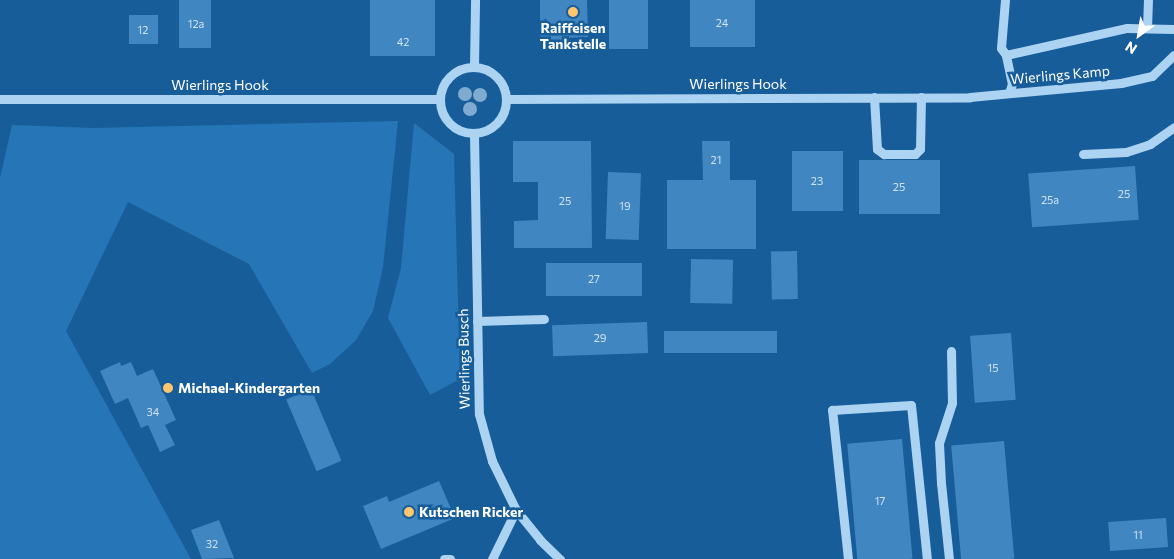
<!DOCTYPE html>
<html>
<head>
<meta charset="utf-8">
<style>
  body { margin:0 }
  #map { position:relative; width:1174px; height:559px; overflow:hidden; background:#175d9a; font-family:Commissioner,sans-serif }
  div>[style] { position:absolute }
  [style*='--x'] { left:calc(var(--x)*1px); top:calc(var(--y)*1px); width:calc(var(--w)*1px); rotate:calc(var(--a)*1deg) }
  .green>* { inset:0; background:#2676b7 }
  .building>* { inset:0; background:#4086c1; transform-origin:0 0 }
  .minor>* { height:9px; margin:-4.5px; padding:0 4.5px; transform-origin:4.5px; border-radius:4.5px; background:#acd3f2 }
  .minor>.ring { margin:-4.5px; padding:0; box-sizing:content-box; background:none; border:9px solid #acd3f2; border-radius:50% }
  .trees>* { width:14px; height:14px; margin:-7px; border-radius:50%; background:#7fabd0 }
  .dots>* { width:14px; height:14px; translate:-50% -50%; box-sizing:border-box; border:2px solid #175d9a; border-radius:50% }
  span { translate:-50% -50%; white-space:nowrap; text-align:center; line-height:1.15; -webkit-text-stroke:5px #175d9a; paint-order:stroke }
  .number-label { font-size:11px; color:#cfe1f0 }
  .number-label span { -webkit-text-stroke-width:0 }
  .poi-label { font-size:14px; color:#fff; font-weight:700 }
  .left { translate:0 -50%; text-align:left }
  .street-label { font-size:14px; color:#fff }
  .north { position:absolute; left:1114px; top:10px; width:50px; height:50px; -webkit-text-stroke:4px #175d9a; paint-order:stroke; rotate:212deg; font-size:14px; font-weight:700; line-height:20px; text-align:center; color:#fff }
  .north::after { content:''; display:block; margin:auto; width:18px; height:22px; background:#fff; clip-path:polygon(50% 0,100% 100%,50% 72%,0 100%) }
</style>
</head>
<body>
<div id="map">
  <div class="green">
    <i style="clip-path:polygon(398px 121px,383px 267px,373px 311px,356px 340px,330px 364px,312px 373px,249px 264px,128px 202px,66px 331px,191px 559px,0 559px,0 178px,12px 125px,93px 128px)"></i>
    <i style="clip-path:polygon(414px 123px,454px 154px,460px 379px,430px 395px,388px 318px,401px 268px)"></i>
  </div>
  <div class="building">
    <i style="left:179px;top:0;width:32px;height:48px"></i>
    <i style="left:370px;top:0;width:65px;height:56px"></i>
    <i style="clip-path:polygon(540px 0,587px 0,588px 37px,563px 38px,563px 43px,540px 43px)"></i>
    <i style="left:609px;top:0;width:39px;height:49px"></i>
    <i style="left:690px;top:0;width:65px;height:47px"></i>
    <i style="left:158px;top:15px;width:29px;height:29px;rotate:90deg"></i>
    <i style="clip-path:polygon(513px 141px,591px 141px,592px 248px,514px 248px,514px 221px,538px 220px,538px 182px,513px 182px)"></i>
    <i style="clip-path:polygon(702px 141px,730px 141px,730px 180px,756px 180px,756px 249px,667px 249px,667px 180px,703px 180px)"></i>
    <i style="left:792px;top:151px;width:51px;height:60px"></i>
    <i style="left:859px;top:160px;width:81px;height:54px"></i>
    <i style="left:1135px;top:166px;width:54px;height:107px;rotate:86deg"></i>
    <i style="left:608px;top:172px;width:33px;height:67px;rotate:2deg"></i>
    <i style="left:797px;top:251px;width:48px;height:26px;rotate:89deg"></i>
    <i style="left:691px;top:259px;width:42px;height:44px;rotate:1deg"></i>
    <i style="left:546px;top:263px;width:96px;height:33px"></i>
    <i style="left:647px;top:322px;width:31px;height:95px;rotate:88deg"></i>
    <i style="left:664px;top:331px;width:113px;height:22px"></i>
    <i style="left:1011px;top:333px;width:67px;height:41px;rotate:86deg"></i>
    <i style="clip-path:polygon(120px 362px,121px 366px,131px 362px,137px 376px,153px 369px,176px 420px,165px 425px,175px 445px,160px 452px,148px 425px,141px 428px,128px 398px,115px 404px,100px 371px)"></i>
    <i style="left:311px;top:389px;width:78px;height:27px;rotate:67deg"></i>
    <i style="left:902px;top:439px;width:120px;height:55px;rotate:85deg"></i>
    <i style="left:1004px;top:441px;width:118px;height:53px;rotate:85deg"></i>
    <i style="clip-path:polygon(439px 481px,455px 518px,381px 549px,363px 506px,387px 496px,389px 502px)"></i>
    <i style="left:1166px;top:518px;width:29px;height:58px;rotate:86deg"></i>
    <i style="clip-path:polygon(219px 520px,234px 558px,202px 559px,191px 530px)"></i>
  </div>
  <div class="minor">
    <i style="--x:1005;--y:0;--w:48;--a:94.8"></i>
    <i style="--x:1001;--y:48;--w:9;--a:54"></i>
    <i style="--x:1147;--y:28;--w:28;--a:-88"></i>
    <i class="ring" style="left:440px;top:67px;width:57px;height:57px"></i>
    <i style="--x:474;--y:67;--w:67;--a:-89.1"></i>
    <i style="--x:1009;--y:93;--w:9;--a:-72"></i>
    <i style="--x:1012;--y:84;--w:30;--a:-102"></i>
    <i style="--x:1006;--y:55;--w:124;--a:-12.6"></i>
    <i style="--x:1127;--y:28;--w:47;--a:1.2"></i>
    <i style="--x:874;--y:97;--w:52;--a:86.7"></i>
    <i style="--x:877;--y:149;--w:9;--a:36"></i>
    <i style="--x:884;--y:154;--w:31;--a:0"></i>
    <i style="--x:915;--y:154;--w:7;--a:-45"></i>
    <i style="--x:920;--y:149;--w:52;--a:-88.9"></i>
    <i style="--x:0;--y:99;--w:440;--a:0"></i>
    <i style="--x:506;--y:99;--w:464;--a:-0.2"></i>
    <i style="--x:970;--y:97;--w:152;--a:-5.3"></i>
    <i style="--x:1121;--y:83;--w:32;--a:-13"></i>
    <i style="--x:1152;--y:76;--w:30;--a:-44"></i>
    <i style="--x:474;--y:134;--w:280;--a:89"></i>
    <i style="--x:479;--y:414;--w:49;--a:74.5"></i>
    <i style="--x:492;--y:461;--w:55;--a:63.9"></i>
    <i style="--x:516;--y:510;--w:38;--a:51"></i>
    <i style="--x:540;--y:540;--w:28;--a:44"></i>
    <i style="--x:1083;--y:154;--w:43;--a:-2.7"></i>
    <i style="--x:1126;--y:152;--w:25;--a:-18"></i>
    <i style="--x:1150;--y:144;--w:29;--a:-35"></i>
    <i style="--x:477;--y:321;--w:67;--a:-1.7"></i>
    <i style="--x:444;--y:559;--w:6;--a:0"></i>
    <i style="--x:492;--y:559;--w:55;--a:-63.9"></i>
    <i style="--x:848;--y:559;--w:150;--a:-96.1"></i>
    <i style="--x:832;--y:410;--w:79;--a:-3.6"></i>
    <i style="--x:911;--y:405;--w:155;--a:84.1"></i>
    <i style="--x:949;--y:559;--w:76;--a:-96"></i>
    <i style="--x:941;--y:483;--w:40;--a:-92.9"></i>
    <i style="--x:939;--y:443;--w:42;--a:-72"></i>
    <i style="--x:952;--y:403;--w:52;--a:-91.1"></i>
  </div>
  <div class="trees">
    <i style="left:465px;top:94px"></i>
    <i style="left:480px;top:95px"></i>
    <i style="left:470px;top:109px"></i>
  </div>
  <div class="dots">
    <i style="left:573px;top:12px;background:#ffc76d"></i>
    <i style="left:168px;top:388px;background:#ffc76d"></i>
    <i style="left:409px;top:512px;background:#ffc76d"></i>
  </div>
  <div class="number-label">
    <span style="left:722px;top:23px">24</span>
    <span style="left:196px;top:24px">12a</span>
    <span style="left:143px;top:30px">12</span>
    <span style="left:403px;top:42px">42</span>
    <span style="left:716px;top:160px">21</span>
    <span style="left:817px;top:181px">23</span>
    <span style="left:899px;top:187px">25</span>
    <span style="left:1124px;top:194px">25</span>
    <span style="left:1050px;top:200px">25a</span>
    <span style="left:565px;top:201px">25</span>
    <span style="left:625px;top:206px">19</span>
    <span style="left:594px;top:279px">27</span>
    <span style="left:600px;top:338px">29</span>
    <span style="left:993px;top:368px">15</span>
    <span style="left:153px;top:412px">34</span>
    <span style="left:880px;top:501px">17</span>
    <span style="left:1138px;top:535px">11</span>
    <span style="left:212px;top:544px">32</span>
  </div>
  <div class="poi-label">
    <span style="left:573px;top:36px">Raiffeisen<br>Tankstelle</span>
    <span class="left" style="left:178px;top:388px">Michael-Kindergarten</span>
    <span class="left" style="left:419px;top:512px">Kutschen Ricker</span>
  </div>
  <div class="street-label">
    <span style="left:1060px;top:75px;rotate:-5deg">Wierlings Kamp</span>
    <span style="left:738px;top:84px">Wierlings Hook</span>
    <span style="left:220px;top:85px">Wierlings Hook</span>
    <span style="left:464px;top:359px;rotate:-91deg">Wierlings Busch</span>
  </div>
  <div class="north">N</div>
</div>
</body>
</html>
